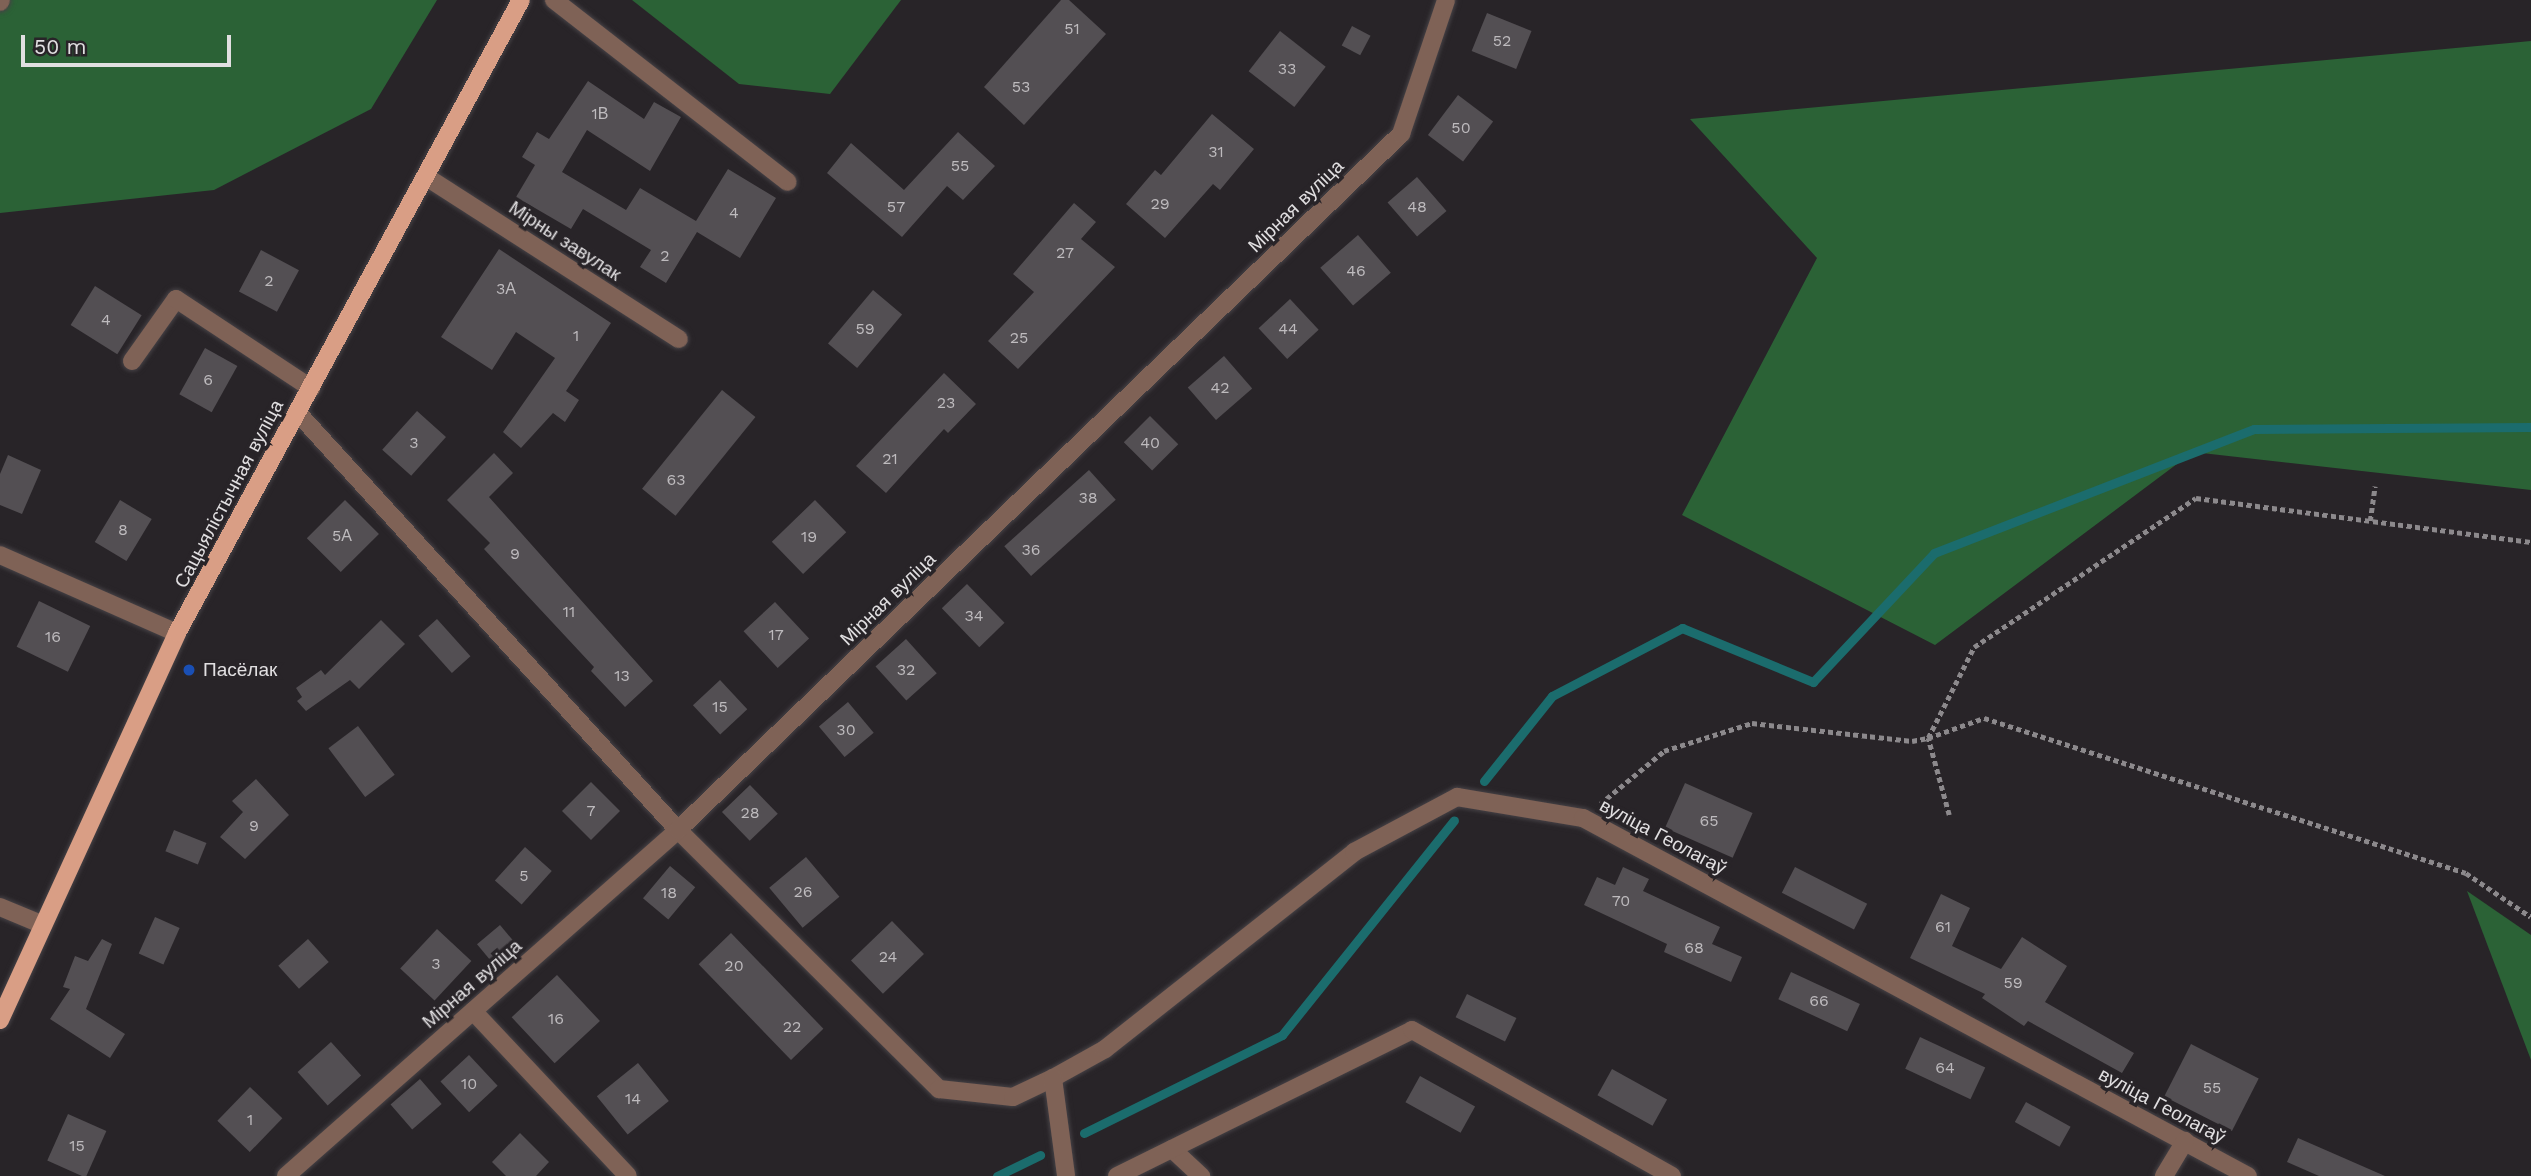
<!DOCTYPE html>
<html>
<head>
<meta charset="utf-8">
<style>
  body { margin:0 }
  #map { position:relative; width:2531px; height:1176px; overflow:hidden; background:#282428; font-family:"Work Sans",sans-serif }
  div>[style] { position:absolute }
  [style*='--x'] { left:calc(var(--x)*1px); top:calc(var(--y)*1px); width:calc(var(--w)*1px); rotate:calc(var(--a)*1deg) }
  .forest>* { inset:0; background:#2b6236 }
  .stream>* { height:9px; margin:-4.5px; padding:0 4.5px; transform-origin:4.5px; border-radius:4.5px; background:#1b6c6d }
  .building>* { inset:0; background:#534f53; transform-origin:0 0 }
  .path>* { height:4.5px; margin-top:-2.25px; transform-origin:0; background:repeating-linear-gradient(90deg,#8c898c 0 5px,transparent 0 8.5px) }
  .roads { filter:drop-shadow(0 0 2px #464246) drop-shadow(0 0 2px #464246) }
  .minor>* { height:18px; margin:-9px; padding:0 9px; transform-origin:9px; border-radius:9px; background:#7f6256 }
  .major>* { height:18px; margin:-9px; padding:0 9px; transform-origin:9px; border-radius:9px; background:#d99e85 }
  .dots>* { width:19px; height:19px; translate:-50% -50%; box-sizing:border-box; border:4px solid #282428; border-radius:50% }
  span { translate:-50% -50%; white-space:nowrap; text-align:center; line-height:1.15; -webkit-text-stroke:7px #282428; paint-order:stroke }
  .number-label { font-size:16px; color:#bebbbe }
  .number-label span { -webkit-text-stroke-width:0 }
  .street-label { font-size:19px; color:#e1dfe1 }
  .poi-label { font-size:19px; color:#e1dfe1 }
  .left { translate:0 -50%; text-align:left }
  .scale { position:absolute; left:21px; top:35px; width:210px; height:32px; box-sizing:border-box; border:4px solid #e1dfe1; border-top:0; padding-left:9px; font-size:21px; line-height:24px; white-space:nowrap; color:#e1dfe1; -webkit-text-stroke:5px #282428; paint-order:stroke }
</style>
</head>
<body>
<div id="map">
  <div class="forest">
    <i style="clip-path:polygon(0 0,437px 0,371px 109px,214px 190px,0 213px)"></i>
    <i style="clip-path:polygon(632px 0,901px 0,830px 94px,739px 84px)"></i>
    <i style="clip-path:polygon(2531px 41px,2531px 490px,2193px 452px,1935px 645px,1682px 515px,1817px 258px,1690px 119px)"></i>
    <i style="clip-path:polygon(2467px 891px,2531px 935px,2531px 1060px)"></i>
  </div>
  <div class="stream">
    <i style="--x:1484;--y:781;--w:109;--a:-51.3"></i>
    <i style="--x:1552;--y:696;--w:147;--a:-27.6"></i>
    <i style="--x:1682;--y:628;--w:142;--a:22.4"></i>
    <i style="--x:1813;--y:682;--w:177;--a:-46.8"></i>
    <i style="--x:1934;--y:553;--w:343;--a:-21.2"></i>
    <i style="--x:2254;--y:429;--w:277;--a:-0.4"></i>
    <i style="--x:1084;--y:1133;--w:221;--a:-26.3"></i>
    <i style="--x:1282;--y:1035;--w:275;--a:-51.3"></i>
    <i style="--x:997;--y:1176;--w:48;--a:-26"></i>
  </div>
  <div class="building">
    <i style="clip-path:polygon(1061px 0,1069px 0,1106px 34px,1024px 125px,984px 87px)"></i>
    <i style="left:1487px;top:13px;width:48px;height:41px;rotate:22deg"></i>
    <i style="left:1352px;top:26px;width:21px;height:22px;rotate:28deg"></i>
    <i style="left:1280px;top:31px;width:58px;height:51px;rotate:38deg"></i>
    <i style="clip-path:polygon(588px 81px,644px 119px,654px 102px,681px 117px,650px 171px,587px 130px,562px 172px,626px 210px,640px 188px,696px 221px,728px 169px,776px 198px,740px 258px,697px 232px,666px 283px,640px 267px,651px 250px,583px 209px,571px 229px,516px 197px,535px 165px,522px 157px,537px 132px,549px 139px)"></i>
    <i style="left:1458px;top:95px;width:44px;height:50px;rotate:37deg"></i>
    <i style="clip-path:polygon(1212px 114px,1254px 149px,1220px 190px,1213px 184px,1165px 238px,1126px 204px,1155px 170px,1161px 175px)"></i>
    <i style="clip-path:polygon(958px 132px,995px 166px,963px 200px,947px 186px,902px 237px,827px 173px,851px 143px,904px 190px)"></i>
    <i style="left:1417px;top:177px;width:45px;height:39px;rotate:49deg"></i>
    <i style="clip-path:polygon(1074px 203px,1096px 222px,1081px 239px,1115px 267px,1018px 369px,988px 341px,1034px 292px,1013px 274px)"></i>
    <i style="left:1358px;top:235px;width:50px;height:50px;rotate:49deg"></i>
    <i style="clip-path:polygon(499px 249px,611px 323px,566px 391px,579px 400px,565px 422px,553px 413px,521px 448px,503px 432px,555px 358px,516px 332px,492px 370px,441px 337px)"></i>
    <i style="left:261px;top:250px;width:43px;height:47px;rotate:28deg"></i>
    <i style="left:95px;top:286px;width:55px;height:46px;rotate:32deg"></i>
    <i style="left:873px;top:290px;width:38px;height:70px;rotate:40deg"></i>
    <i style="left:1290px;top:299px;width:42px;height:43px;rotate:47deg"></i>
    <i style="left:205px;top:348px;width:37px;height:53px;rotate:29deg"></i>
    <i style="left:1224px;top:356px;width:43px;height:48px;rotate:49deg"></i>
    <i style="clip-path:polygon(944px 373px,976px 404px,948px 433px,944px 429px,886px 493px,856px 466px)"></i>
    <i style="left:722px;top:390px;width:43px;height:127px;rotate:39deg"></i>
    <i style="left:417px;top:411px;width:39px;height:52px;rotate:42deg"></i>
    <i style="left:1150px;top:416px;width:40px;height:37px;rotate:45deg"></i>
    <i style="clip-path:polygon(494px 453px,513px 473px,489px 497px,653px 681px,625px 707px,591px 671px,594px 667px,484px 549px,490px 543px,447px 500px)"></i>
    <i style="clip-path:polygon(8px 455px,41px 470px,22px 514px,0 505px,0 474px)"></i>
    <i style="left:1089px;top:470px;width:40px;height:114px;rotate:48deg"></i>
    <i style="left:120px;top:500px;width:37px;height:49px;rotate:31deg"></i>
    <i style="left:345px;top:500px;width:48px;height:54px;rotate:45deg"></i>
    <i style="left:815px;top:500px;width:45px;height:60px;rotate:46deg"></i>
    <i style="left:967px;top:584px;width:54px;height:35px;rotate:46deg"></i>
    <i style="left:39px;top:601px;width:57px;height:51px;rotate:26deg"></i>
    <i style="left:775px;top:602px;width:50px;height:43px;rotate:47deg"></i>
    <i style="left:437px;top:619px;width:50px;height:25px;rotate:48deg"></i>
    <i style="clip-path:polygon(381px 620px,405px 644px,359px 689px,350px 680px,306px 711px,297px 701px,302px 697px,296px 688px,321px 670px,325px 675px)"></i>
    <i style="left:906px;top:639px;width:46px;height:41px;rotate:48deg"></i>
    <i style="left:720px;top:680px;width:40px;height:37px;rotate:47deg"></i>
    <i style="left:848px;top:702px;width:40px;height:38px;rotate:50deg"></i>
    <i style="left:358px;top:726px;width:61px;height:37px;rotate:53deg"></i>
    <i style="clip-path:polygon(256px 779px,289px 815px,245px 859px,220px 837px,243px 812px,232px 801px)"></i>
    <i style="left:591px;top:782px;width:41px;height:41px;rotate:45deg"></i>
    <i style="left:1685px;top:783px;width:74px;height:49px;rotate:24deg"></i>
    <i style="left:750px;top:785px;width:40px;height:39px;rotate:46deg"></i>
    <i style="left:174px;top:830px;width:35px;height:23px;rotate:22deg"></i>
    <i style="left:525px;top:847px;width:36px;height:45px;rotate:42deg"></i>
    <i style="left:806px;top:857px;width:52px;height:48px;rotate:50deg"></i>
    <i style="left:670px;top:866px;width:33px;height:42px;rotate:40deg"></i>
    <i style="clip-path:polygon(1623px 867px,1649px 879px,1643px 891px,1720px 927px,1712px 944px,1742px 957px,1731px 982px,1664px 952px,1667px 944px,1584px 905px,1597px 877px,1615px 885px)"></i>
    <i style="left:1795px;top:867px;width:81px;height:29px;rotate:27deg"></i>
    <i style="clip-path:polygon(1941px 894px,1970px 908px,1952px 946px,2001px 969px,2022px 937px,2067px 966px,2045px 1002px,2134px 1053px,2122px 1073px,2028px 1021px,2024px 1026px,1982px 998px,1985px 994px,1910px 958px)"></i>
    <i style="left:155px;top:917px;width:27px;height:40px;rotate:24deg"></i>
    <i style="left:892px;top:921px;width:46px;height:57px;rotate:46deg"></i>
    <i style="left:500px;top:925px;width:23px;height:30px;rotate:50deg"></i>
    <i style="left:437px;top:929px;width:47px;height:54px;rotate:43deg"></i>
    <i style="left:731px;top:933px;width:133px;height:45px;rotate:46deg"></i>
    <i style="clip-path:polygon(102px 939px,112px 944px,86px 1009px,125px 1034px,110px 1058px,50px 1019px,70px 989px,63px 987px,75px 956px,88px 961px)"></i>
    <i style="left:308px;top:939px;width:31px;height:40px;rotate:48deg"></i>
    <i style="left:1791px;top:972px;width:76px;height:30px;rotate:25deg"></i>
    <i style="left:557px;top:975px;width:63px;height:62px;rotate:47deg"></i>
    <i style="left:1467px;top:994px;width:55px;height:26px;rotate:26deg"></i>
    <i style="left:1920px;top:1037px;width:72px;height:35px;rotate:25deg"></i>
    <i style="left:331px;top:1042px;width:45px;height:45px;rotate:48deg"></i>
    <i style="left:2191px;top:1044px;width:76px;height:59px;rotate:27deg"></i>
    <i style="left:469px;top:1055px;width:42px;height:39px;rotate:47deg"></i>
    <i style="left:638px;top:1063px;width:49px;height:53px;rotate:51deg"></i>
    <i style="left:1612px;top:1069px;width:63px;height:30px;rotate:29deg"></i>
    <i style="left:1420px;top:1076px;width:63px;height:30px;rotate:29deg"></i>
    <i style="left:420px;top:1079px;width:33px;height:39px;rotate:49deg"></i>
    <i style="left:250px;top:1087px;width:45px;height:47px;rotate:44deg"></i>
    <i style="left:2026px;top:1102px;width:51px;height:23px;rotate:29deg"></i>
    <i style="left:68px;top:1114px;width:42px;height:51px;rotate:24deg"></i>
    <i style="clip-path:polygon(520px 1133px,549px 1162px,536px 1176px,506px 1176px,492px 1162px)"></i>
    <i style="clip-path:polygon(2298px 1138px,2385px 1176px,2319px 1176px,2287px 1162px)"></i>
  </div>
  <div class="path">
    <i style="--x:2370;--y:521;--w:35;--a:-82"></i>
    <i style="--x:1600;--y:804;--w:83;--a:-39.6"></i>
    <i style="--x:1664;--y:751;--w:92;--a:-17.7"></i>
    <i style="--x:1752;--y:723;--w:161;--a:6.4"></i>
    <i style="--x:1912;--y:741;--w:16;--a:-11"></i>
    <i style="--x:1928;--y:738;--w:102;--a:-63.2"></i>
    <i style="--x:1974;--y:647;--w:267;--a:-33.9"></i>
    <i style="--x:2196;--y:498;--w:338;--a:7.5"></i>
    <i style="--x:1949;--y:815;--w:80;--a:-105.3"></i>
    <i style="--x:1928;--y:738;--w:59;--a:-19.7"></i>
    <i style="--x:1984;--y:718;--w:506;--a:17.83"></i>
    <i style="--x:2466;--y:873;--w:78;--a:34.1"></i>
  </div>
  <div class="roads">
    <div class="minor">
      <i style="--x:554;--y:0;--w:296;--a:37.9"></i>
      <i style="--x:0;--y:2;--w:2;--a:-63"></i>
      <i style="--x:428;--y:178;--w:298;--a:32.7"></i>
      <i style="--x:132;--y:361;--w:76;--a:-54.6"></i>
      <i style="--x:176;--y:299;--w:162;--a:33.4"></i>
      <i style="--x:297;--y:412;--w:566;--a:47.65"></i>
      <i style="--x:678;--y:830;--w:368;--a:44.8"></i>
      <i style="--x:939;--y:1089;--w:74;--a:6.2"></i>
      <i style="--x:1013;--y:1097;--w:44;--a:-25.4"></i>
      <i style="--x:1053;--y:1078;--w:60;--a:-29.1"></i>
      <i style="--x:1105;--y:1049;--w:318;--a:-38.3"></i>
      <i style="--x:1354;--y:852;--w:117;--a:-28.1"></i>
      <i style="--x:1457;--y:797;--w:128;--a:9.5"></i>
      <i style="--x:1583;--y:818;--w:755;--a:28.3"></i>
      <i style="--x:0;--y:555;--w:193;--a:23.8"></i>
      <i style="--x:0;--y:907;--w:44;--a:22.5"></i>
      <i style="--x:473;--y:1011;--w:226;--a:46.8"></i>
      <i style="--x:1053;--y:1078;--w:99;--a:82.4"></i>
      <i style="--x:1172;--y:1149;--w:40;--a:43"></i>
      <i style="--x:286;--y:1176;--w:523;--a:-41.43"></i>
      <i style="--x:678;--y:830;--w:1004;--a:-43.91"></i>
      <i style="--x:1401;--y:134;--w:141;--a:-71.4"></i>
      <i style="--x:1117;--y:1176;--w:329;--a:-26.3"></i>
      <i style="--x:1412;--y:1030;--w:298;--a:29.3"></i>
      <i style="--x:2164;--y:1176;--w:41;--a:-59"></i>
    </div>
    <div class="major">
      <i style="--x:0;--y:1020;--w:426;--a:-65.4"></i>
      <i style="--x:177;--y:633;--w:720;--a:-61.48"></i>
    </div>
  </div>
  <div class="dots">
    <i style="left:189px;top:670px;background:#1a4fb4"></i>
  </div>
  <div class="number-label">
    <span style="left:1072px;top:29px">51</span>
    <span style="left:1502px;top:41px">52</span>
    <span style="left:1287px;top:69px">33</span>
    <span style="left:1021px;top:87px">53</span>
    <span style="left:600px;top:114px">1В</span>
    <span style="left:1461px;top:128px">50</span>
    <span style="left:1216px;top:152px">31</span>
    <span style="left:960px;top:166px">55</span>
    <span style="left:1160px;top:204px">29</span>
    <span style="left:896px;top:207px">57</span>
    <span style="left:1417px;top:207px">48</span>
    <span style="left:734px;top:213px">4</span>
    <span style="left:1065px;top:253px">27</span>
    <span style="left:665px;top:256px">2</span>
    <span style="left:1356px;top:271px">46</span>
    <span style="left:269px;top:281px">2</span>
    <span style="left:506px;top:289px">3А</span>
    <span style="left:106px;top:320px">4</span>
    <span style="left:865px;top:329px">59</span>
    <span style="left:1288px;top:329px">44</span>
    <span style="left:576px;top:336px">1</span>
    <span style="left:1019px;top:338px">25</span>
    <span style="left:208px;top:380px">6</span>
    <span style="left:1220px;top:388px">42</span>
    <span style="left:946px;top:403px">23</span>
    <span style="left:414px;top:443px">3</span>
    <span style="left:1150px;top:443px">40</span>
    <span style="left:890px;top:459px">21</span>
    <span style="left:676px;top:480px">63</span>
    <span style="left:1088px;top:498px">38</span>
    <span style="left:123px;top:530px">8</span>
    <span style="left:342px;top:536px">5А</span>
    <span style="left:809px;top:537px">19</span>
    <span style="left:1031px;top:550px">36</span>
    <span style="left:515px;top:554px">9</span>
    <span style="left:569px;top:612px">11</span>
    <span style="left:974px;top:616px">34</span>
    <span style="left:776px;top:635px">17</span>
    <span style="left:53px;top:637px">16</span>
    <span style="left:906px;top:670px">32</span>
    <span style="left:622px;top:676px">13</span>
    <span style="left:720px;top:707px">15</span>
    <span style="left:846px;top:730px">30</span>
    <span style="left:591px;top:811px">7</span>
    <span style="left:750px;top:813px">28</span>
    <span style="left:1709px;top:821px">65</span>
    <span style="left:254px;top:826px">9</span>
    <span style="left:524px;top:876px">5</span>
    <span style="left:803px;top:892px">26</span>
    <span style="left:669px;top:893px">18</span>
    <span style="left:1621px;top:901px">70</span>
    <span style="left:1943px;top:927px">61</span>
    <span style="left:1694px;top:948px">68</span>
    <span style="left:888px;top:957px">24</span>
    <span style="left:436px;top:964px">3</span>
    <span style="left:734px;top:966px">20</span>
    <span style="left:2013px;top:983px">59</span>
    <span style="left:1819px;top:1001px">66</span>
    <span style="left:556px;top:1019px">16</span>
    <span style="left:792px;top:1027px">22</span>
    <span style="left:1945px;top:1068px">64</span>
    <span style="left:469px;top:1084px">10</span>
    <span style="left:2212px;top:1088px">55</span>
    <span style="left:633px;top:1099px">14</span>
    <span style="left:250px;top:1120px">1</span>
    <span style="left:77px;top:1146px">15</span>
  </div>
  <div class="street-label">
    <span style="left:1296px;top:206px;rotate:-44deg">Мірная вуліца</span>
    <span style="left:565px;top:241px;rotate:33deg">Мірны завулак</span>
    <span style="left:229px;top:494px;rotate:-62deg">Сацыялістычная вуліца</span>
    <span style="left:888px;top:599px;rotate:-44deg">Мірная вуліца</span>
    <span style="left:1663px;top:837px;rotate:28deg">вуліца Геолагаў</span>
    <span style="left:472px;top:984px;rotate:-41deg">Мірная вуліца</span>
    <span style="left:2162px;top:1106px;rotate:28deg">вуліца Геолагаў</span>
  </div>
  <div class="poi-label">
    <span class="left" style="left:203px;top:670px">Пасёлак</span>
  </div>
  <div class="scale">50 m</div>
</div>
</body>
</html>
